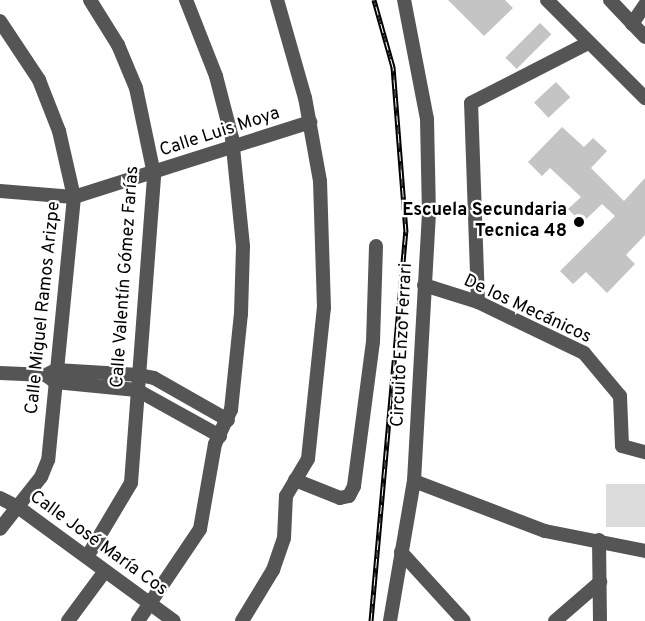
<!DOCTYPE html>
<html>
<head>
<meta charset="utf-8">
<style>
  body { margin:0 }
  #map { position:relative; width:645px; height:621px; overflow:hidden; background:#fff; font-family:Overpass,sans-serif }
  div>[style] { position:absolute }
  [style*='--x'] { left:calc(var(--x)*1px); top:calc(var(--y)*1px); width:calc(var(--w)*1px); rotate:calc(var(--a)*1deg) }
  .green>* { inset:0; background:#dcdcdc; transform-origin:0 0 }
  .building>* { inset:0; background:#c4c4c4; transform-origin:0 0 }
  .minor>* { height:14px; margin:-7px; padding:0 7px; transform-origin:7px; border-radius:7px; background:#555 }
  .rail>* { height:5px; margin-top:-2.5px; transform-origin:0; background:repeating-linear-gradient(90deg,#fff 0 9px,#000 0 18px); box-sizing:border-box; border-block:2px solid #000 }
  .dots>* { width:16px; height:16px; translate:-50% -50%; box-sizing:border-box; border:3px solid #fff; border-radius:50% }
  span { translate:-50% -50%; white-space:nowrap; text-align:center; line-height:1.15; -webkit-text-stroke:4.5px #fff; paint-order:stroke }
  .street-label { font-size:18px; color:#000 }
  .poi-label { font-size:18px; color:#000; font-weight:700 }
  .right { translate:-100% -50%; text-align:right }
</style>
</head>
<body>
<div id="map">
  <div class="green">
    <i style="left:645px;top:484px;width:43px;height:39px;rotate:90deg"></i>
  </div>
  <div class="building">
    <i style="clip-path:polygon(448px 0,505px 0,513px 8px,484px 36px)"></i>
    <i style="left:540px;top:23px;width:16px;height:49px;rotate:45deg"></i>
    <i style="left:556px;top:82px;width:21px;height:30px;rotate:47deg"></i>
    <i style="clip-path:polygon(562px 127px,584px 147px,593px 138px,607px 151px,591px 168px,624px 201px,645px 178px,645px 235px,626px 255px,635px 264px,607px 293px,586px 272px,573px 284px,560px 271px,615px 216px,602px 204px,582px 223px,568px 209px,581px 197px,550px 168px,542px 176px,528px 162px)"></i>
  </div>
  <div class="minor">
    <i style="--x:547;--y:0;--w:139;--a:45"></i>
    <i style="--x:610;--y:0;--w:51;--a:46.6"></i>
    <i style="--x:0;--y:21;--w:71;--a:56.5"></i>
    <i style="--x:39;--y:80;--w:55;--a:68.6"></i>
    <i style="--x:59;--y:131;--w:68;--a:77.2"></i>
    <i style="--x:74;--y:197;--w:264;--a:95.6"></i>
    <i style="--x:48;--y:460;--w:18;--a:112"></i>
    <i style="--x:41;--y:477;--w:66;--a:128.3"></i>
    <i style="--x:632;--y:24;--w:23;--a:-56"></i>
    <i style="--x:0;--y:191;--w:74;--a:4.6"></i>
    <i style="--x:74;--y:197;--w:248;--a:-17.6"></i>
    <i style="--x:424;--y:285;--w:57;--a:17.5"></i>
    <i style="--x:478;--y:302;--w:118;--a:25.7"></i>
    <i style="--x:584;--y:353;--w:56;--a:50.1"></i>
    <i style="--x:620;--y:396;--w:50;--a:87.7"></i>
    <i style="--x:622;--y:446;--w:24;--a:15"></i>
    <i style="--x:478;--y:302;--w:199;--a:-92"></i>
    <i style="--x:471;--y:103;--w:131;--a:-27.1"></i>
    <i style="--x:0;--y:373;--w:46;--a:2.5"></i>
    <i style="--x:46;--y:375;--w:11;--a:-27"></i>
    <i style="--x:56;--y:370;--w:83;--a:3.4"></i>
    <i style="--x:139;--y:375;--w:15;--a:11"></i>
    <i style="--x:154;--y:378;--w:85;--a:29.6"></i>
    <i style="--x:47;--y:376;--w:10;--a:37"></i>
    <i style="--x:55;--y:382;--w:82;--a:5.6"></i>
    <i style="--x:137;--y:390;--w:95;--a:29"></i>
    <i style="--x:295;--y:480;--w:48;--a:21.8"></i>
    <i style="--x:340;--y:498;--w:9;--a:-13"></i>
    <i style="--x:349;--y:496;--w:11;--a:-63"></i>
    <i style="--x:354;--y:486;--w:145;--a:-82.5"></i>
    <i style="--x:373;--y:342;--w:96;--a:-88.2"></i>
    <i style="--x:414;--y:481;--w:140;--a:20.9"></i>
    <i style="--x:545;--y:531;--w:102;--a:11.3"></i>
    <i style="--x:0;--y:498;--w:20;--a:27"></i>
    <i style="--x:18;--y:507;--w:193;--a:36.2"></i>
    <i style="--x:599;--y:540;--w:81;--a:89.3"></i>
    <i style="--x:401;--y:552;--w:93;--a:47.6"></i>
    <i style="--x:87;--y:557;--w:86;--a:-59.3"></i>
    <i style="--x:131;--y:483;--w:310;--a:-85.7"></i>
    <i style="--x:154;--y:174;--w:88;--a:-101.8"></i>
    <i style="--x:136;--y:88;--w:47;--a:-112.7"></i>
    <i style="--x:118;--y:45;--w:53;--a:-121.9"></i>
    <i style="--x:68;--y:621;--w:62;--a:-53.5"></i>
    <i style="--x:138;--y:621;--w:111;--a:-56"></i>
    <i style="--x:200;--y:529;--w:86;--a:-80"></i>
    <i style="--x:215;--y:444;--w:38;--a:-65"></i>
    <i style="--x:231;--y:410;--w:97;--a:-84.1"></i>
    <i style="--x:241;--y:314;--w:68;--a:-88.3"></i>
    <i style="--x:243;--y:246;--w:109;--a:-95.8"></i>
    <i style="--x:232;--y:138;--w:64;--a:-104.5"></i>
    <i style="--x:216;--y:76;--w:82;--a:-111.5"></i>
    <i style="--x:242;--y:621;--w:60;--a:-58.7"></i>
    <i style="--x:273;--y:570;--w:34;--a:-71"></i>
    <i style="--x:284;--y:538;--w:42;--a:-87.3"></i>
    <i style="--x:286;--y:496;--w:43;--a:-59.3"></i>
    <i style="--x:308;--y:459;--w:152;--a:-84"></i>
    <i style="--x:324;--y:308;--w:127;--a:-91.8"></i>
    <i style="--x:320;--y:181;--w:84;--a:-100.2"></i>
    <i style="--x:305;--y:98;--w:102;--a:-105.9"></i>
    <i style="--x:390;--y:621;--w:142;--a:-80.3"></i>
    <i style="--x:414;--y:481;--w:266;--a:-86.8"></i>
    <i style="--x:429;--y:215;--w:96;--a:-91.2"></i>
    <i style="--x:427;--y:119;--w:121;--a:-100.9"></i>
    <i style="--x:555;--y:621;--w:60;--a:-40.9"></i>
  </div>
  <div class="rail">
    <i style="--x:371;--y:621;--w:391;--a:-84.9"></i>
    <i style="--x:406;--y:232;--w:166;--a:-94.5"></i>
    <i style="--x:393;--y:67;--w:70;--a:-105.8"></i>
  </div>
  <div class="dots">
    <i style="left:579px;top:222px;background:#000"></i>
  </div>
  <div class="street-label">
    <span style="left:220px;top:133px;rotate:-18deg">Calle Luis Moya</span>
    <span style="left:126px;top:277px;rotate:-86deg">Calle Valentín Gómez Farías</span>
    <span style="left:44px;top:308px;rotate:-84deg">Calle Miguel Ramos Arizpe</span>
    <span style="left:527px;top:310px;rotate:25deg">De los Mecánicos</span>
    <span style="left:403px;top:345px;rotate:-87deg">Circuito Enzo Ferrari</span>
    <span style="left:98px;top:544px;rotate:36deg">Calle José María Cos</span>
  </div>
  <div class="poi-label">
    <span class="right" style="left:567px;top:222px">Escuela Secundaria<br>Tecnica 48</span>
  </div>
</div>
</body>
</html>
